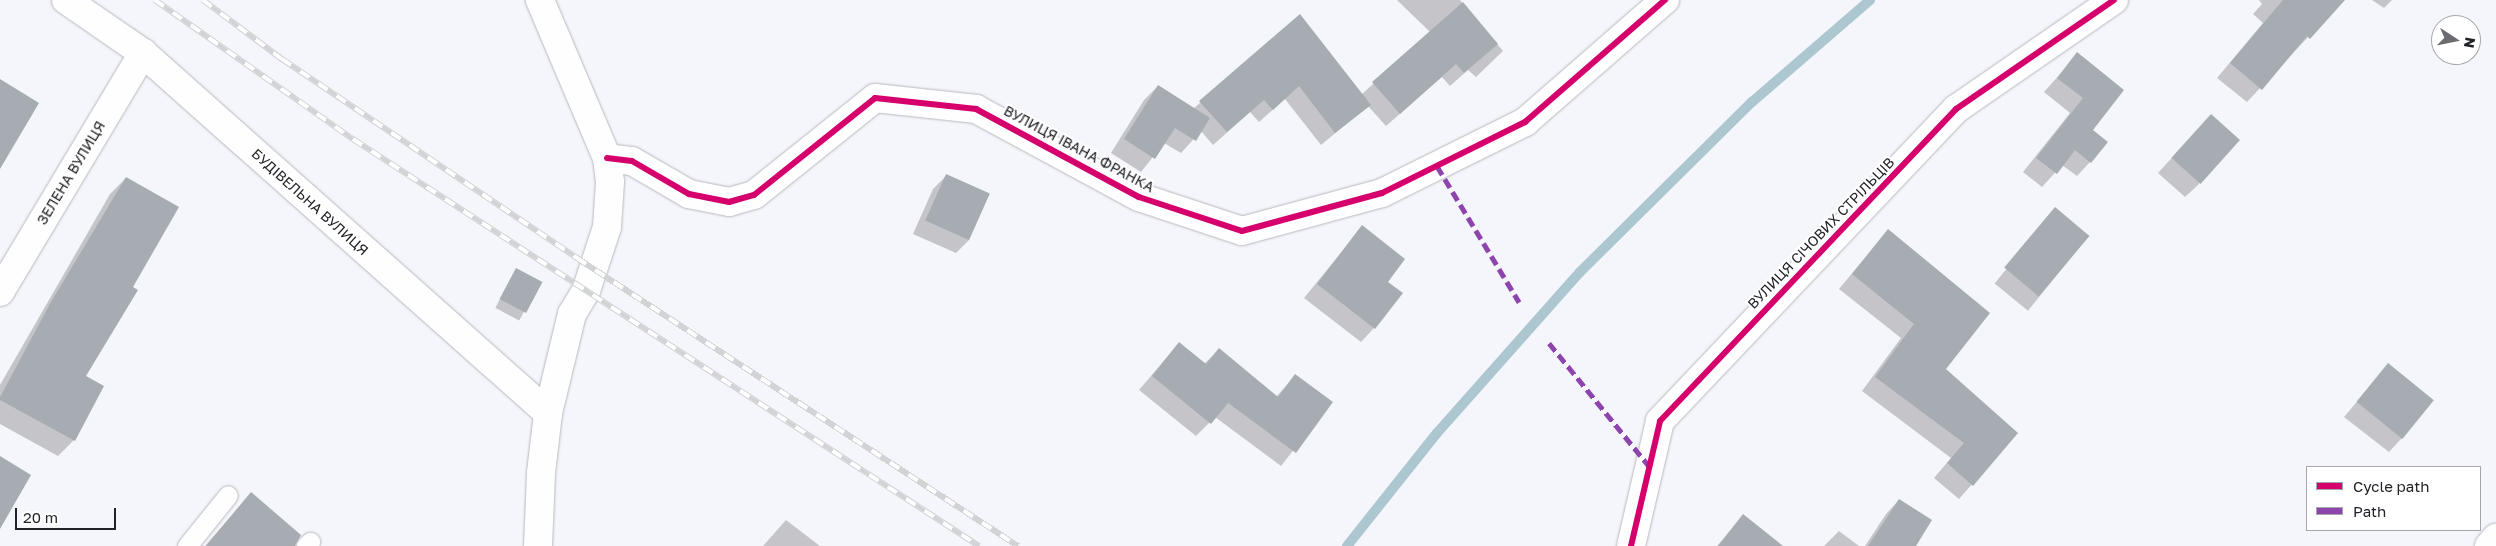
<!DOCTYPE html>
<html>
<head>
<meta charset="utf-8">
<style>
  body { margin:0 }
  #map { position:relative; width:2496px; height:546px; overflow:hidden; background:#f5f6fc; font-family:"Golos Text",sans-serif }
  div>[style] { position:absolute }
  [style*='--x'] { left:calc(var(--x)*1px); top:calc(var(--y)*1px); width:calc(var(--w)*1px); rotate:calc(var(--a)*1deg) }
  .shadow>* { inset:0; background:#0003; transform-origin:0 0 }
  .stream>* { height:10px; margin:-5px; padding:0 5px; transform-origin:5px; border-radius:5px; background:#acc7cf }
  .building>* { inset:0; background:#a6acb2; transform-origin:0 0 }
  .roads { filter:drop-shadow(0 0 1px #b7b8be) drop-shadow(0 0 1px #b7b8be) }
  .lane>* { height:19px; margin:-9.5px; padding:0 9.5px; transform-origin:9.5px; border-radius:9.5px; background:#fefeff }
  .street>* { height:28px; margin:-14px; padding:0 14px; transform-origin:14px; border-radius:14px; background:#fefeff }
  .secondary>* { height:28px; margin:-14px; padding:0 14px; transform-origin:14px; border-radius:14px; background:#fefeff }
  .rail>* { height:5.5px; margin-top:-2.75px; transform-origin:0; background:repeating-linear-gradient(90deg,#fff 0 11px,#d2d3d5 0 22px); box-sizing:border-box; border-block:1px solid #d2d3d5 }
  .quiet>* { height:5px; margin-top:-2.5px; transform-origin:0; background:repeating-linear-gradient(90deg,#8e44ad 0 10px,transparent 0 15px) }
  .cycleway>* { height:6px; margin:-3px; padding:0 3px; transform-origin:3px; border-radius:3px; background:#d6006c }
  span { translate:-50% -50%; white-space:nowrap; text-align:center; line-height:1.15; -webkit-text-stroke:4px #fff; paint-order:stroke }
  .street-label { font-size:14px; color:#212228 }
  .legend { position:absolute; left:2306px; top:466px; width:175px; height:65px; box-sizing:border-box; background:#fff; border:1px solid #a6a7a9; margin:0; padding:6px 9px; list-style:none; font-size:15px; color:#212228 }
  .legend li { display:flex; align-items:center; gap:10px; height:25px }
  .legend b { width:25px; border:1px solid #a6a7a9 }
  .north { position:absolute; left:2431px; top:15px; width:50px; height:50px; box-sizing:border-box; background:#fff; border:1px solid #a6a7a9; border-radius:50%; rotate:101deg; font-size:14px; font-weight:700; line-height:20px; text-align:center; color:#212228 }
  .north::after { content:''; display:block; margin:auto; width:18px; height:22px; background:#6b6c72; clip-path:polygon(50% 0,100% 100%,50% 72%,0 100%) }
  .scale { position:absolute; left:15px; top:508px; width:101px; height:22px; box-sizing:border-box; border:2px solid #212228; border-top:0; padding-left:6px; font-size:15px; line-height:18px; white-space:nowrap; color:#212228; -webkit-text-stroke:4px #fff; paint-order:stroke }
</style>
</head>
<body>
<div id="map">
  <div class="shadow">
    <i style="clip-path:polygon(1397px 0,1460px 0,1503px 51px,1476px 77px,1468px 70px,1450px 86px,1442px 77px,1386px 126px,1368px 106px,1321px 145px,1285px 99px,1259px 122px,1250px 112px,1213px 145px,1201px 131px,1181px 153px,1164px 143px,1141px 172px,1111px 153px,1144px 100px,1158px 86px,1193px 109px,1300px 16px,1361px 95px,1430px 32px)"></i>
    <i style="clip-path:polygon(2259px 0,2343px 0,2247px 102px,2217px 78px,2263px 23px,2253px 14px,2262px 4px)"></i>
    <i style="clip-path:polygon(2372px 0,2392px 0,2384px 8px)"></i>
    <i style="clip-path:polygon(2078px 54px,2091px 130px,2090px 162px,2077px 176px,2062px 165px,2042px 187px,2023px 172px,2070px 113px,2044px 92px)"></i>
    <i style="clip-path:polygon(2198px 129px,2199px 184px,2185px 197px,2158px 173px)"></i>
    <i style="clip-path:polygon(946px 176px,969px 240px,956px 253px,913px 234px,933px 189px)"></i>
    <i style="clip-path:polygon(126px 178px,132px 288px,85px 376px,74px 440px,58px 456px,0 424px,0 385px,110px 194px)"></i>
    <i style="left:2055px;top:209px;width:43px;height:96px;rotate:39deg"></i>
    <i style="clip-path:polygon(1362px 227px,1386px 282px,1374px 328px,1361px 342px,1304px 298px)"></i>
    <i style="clip-path:polygon(1888px 230px,1944px 369px,2017px 433px,1959px 499px,1934px 478px,1951px 458px,1862px 391px,1901px 338px,1839px 289px)"></i>
    <i style="left:516px;top:269px;width:27px;height:44px;rotate:28deg"></i>
    <i style="clip-path:polygon(1179px 343px,1204px 364px,1219px 350px,1276px 397px,1295px 376px,1331px 402px,1281px 466px,1215px 417px,1196px 436px,1139px 390px)"></i>
    <i style="clip-path:polygon(2388px 365px,2402px 438px,2389px 452px,2344px 417px)"></i>
    <i style="clip-path:polygon(251px 494px,286px 546px,205px 546px,238px 508px)"></i>
    <i style="clip-path:polygon(1899px 500px,1913px 546px,1865px 546px,1886px 514px)"></i>
    <i style="clip-path:polygon(1743px 516px,1770px 546px,1717px 546px)"></i>
    <i style="clip-path:polygon(786px 520px,820px 546px,763px 546px)"></i>
    <i style="clip-path:polygon(1839px 531px,1859px 546px,1824px 546px)"></i>
  </div>
  <div class="stream">
    <i style="--x:1347;--y:546;--w:144;--a:-51.5"></i>
    <i style="--x:1437;--y:433;--w:215;--a:-48.4"></i>
    <i style="--x:1580;--y:272;--w:242;--a:-44.7"></i>
    <i style="--x:1752;--y:102;--w:156;--a:-40.8"></i>
  </div>
  <div class="building">
    <i style="clip-path:polygon(2283px 0,2345px 0,2310px 39px,2307px 36px,2262px 90px,2230px 63px)"></i>
    <i style="clip-path:polygon(1463px 2px,1498px 44px,1464px 73px,1456px 64px,1400px 114px,1372px 82px)"></i>
    <i style="clip-path:polygon(1300px 14px,1371px 105px,1335px 133px,1299px 86px,1273px 110px,1264px 100px,1227px 132px,1199px 101px)"></i>
    <i style="clip-path:polygon(2077px 52px,2124px 90px,2093px 130px,2108px 142px,2091px 163px,2075px 150px,2057px 174px,2036px 158px,2083px 98px,2057px 78px)"></i>
    <i style="clip-path:polygon(0 79px,39px 103px,0 169px)"></i>
    <i style="clip-path:polygon(1158px 85px,1210px 118px,1196px 141px,1175px 128px,1155px 159px,1124px 139px)"></i>
    <i style="left:2211px;top:114px;width:39px;height:59px;rotate:42deg"></i>
    <i style="left:946px;top:174px;width:48px;height:51px;rotate:24deg"></i>
    <i style="clip-path:polygon(126px 177px,179px 207px,133px 287px,138px 290px,86px 376px,104px 386px,75px 441px,0 400px,0 397px,51px 302px)"></i>
    <i style="left:2055px;top:207px;width:45px;height:79px;rotate:40deg"></i>
    <i style="clip-path:polygon(1362px 225px,1405px 259px,1388px 282px,1403px 293px,1375px 329px,1317px 284px)"></i>
    <i style="clip-path:polygon(1888px 229px,1990px 313px,1946px 369px,2018px 433px,1973px 486px,1947px 463px,1964px 443px,1875px 377px,1914px 324px,1852px 274px)"></i>
    <i style="left:516px;top:268px;width:30px;height:35px;rotate:28deg"></i>
    <i style="clip-path:polygon(1179px 342px,1206px 364px,1219px 348px,1278px 397px,1295px 374px,1333px 402px,1296px 453px,1228px 403px,1211px 424px,1152px 376px)"></i>
    <i style="left:2388px;top:363px;width:59px;height:50px;rotate:39deg"></i>
    <i style="clip-path:polygon(0 456px,31px 475px,0 529px)"></i>
    <i style="clip-path:polygon(251px 492px,301px 535px,295px 546px,206px 546px)"></i>
    <i style="clip-path:polygon(1899px 499px,1932px 520px,1916px 546px,1868px 546px)"></i>
    <i style="clip-path:polygon(1743px 514px,1783px 546px,1718px 546px)"></i>
  </div>
  <div class="roads">
    <div class="lane">
      <i style="--x:187;--y:546;--w:65;--a:-51.2"></i>
      <i style="--x:306;--y:546;--w:6;--a:-45"></i>
    </div>
    <div class="street">
      <i style="--x:66;--y:0;--w:93;--a:34.5"></i>
      <i style="--x:143;--y:53;--w:542;--a:41.63"></i>
      <i style="--x:607;--y:158;--w:25;--a:7"></i>
      <i style="--x:632;--y:161;--w:66;--a:30.1"></i>
      <i style="--x:689;--y:194;--w:41;--a:11.3"></i>
      <i style="--x:729;--y:202;--w:26;--a:-16"></i>
      <i style="--x:754;--y:195;--w:155;--a:-38.7"></i>
      <i style="--x:875;--y:98;--w:102;--a:6.2"></i>
      <i style="--x:976;--y:109;--w:185;--a:28.4"></i>
      <i style="--x:1139;--y:197;--w:108;--a:18.3"></i>
      <i style="--x:1242;--y:231;--w:145;--a:-15.2"></i>
      <i style="--x:1382;--y:193;--w:160;--a:-26.4"></i>
      <i style="--x:1525;--y:122;--w:186;--a:-41.1"></i>
      <i style="--x:0;--y:292;--w:279;--a:-59.1"></i>
      <i style="--x:1631;--y:546;--w:128;--a:-76.9"></i>
      <i style="--x:1660;--y:421;--w:430;--a:-46.5"></i>
      <i style="--x:1956;--y:109;--w:192;--a:-34.6"></i>
      <i style="--x:2489;--y:546;--w:11;--a:-49"></i>
    </div>
    <div class="secondary">
      <i style="--x:538;--y:546;--w:73;--a:-87.6"></i>
      <i style="--x:541;--y:473;--w:60;--a:-83.3"></i>
      <i style="--x:548;--y:413;--w:102;--a:-76.4"></i>
      <i style="--x:572;--y:314;--w:27;--a:-59"></i>
      <i style="--x:586;--y:291;--w:67;--a:-71.8"></i>
      <i style="--x:607;--y:227;--w:45;--a:-86.2"></i>
      <i style="--x:610;--y:182;--w:24;--a:-97"></i>
      <i style="--x:607;--y:158;--w:172;--a:-113"></i>
    </div>
  </div>
  <div class="rail">
    <i style="--x:155;--y:0;--w:242;--a:35.1"></i>
    <i style="--x:353;--y:139;--w:747;--a:33.03"></i>
    <i style="--x:203;--y:0;--w:99;--a:36.8"></i>
    <i style="--x:282;--y:59;--w:356;--a:34"></i>
    <i style="--x:577;--y:258;--w:527;--a:33.15"></i>
  </div>
  <div class="quiet">
    <i style="--x:1437;--y:166;--w:159;--a:58.9"></i>
    <i style="--x:1549;--y:343;--w:159;--a:50.9"></i>
  </div>
  <div class="cycleway">
    <i style="--x:607;--y:158;--w:25;--a:7"></i>
    <i style="--x:632;--y:161;--w:66;--a:30.1"></i>
    <i style="--x:689;--y:194;--w:41;--a:11.3"></i>
    <i style="--x:729;--y:202;--w:26;--a:-16"></i>
    <i style="--x:754;--y:195;--w:155;--a:-38.7"></i>
    <i style="--x:875;--y:98;--w:102;--a:6.2"></i>
    <i style="--x:976;--y:109;--w:185;--a:28.4"></i>
    <i style="--x:1139;--y:197;--w:108;--a:18.3"></i>
    <i style="--x:1242;--y:231;--w:145;--a:-15.2"></i>
    <i style="--x:1382;--y:193;--w:160;--a:-26.4"></i>
    <i style="--x:1525;--y:122;--w:186;--a:-41.1"></i>
    <i style="--x:1631;--y:546;--w:128;--a:-76.9"></i>
    <i style="--x:1660;--y:421;--w:430;--a:-46.5"></i>
    <i style="--x:1956;--y:109;--w:192;--a:-34.6"></i>
  </div>
  <div class="street-label">
    <span style="left:1079px;top:149px;rotate:28deg">ВУЛИЦЯ ІВАНА ФРАНКА</span>
    <span style="left:71px;top:173px;rotate:-59deg">ЗЕЛЕНА ВУЛИЦЯ</span>
    <span style="left:310px;top:202px;rotate:42deg">БУДІВЕЛЬНА ВУЛИЦЯ</span>
    <span style="left:1821px;top:233px;rotate:-46deg">ВУЛИЦЯ СІЧОВИХ СТРІЛЬЦІВ</span>
  </div>
  <ul class="legend">
  <li><b style="height:6px;background:#d6006c"></b>Cycle path</li>
  <li><b style="height:6px;background:#8e44ad"></b>Path</li>
  </ul>
  <div class="north">N</div>
  <div class="scale">20 m</div>
</div>
</body>
</html>
